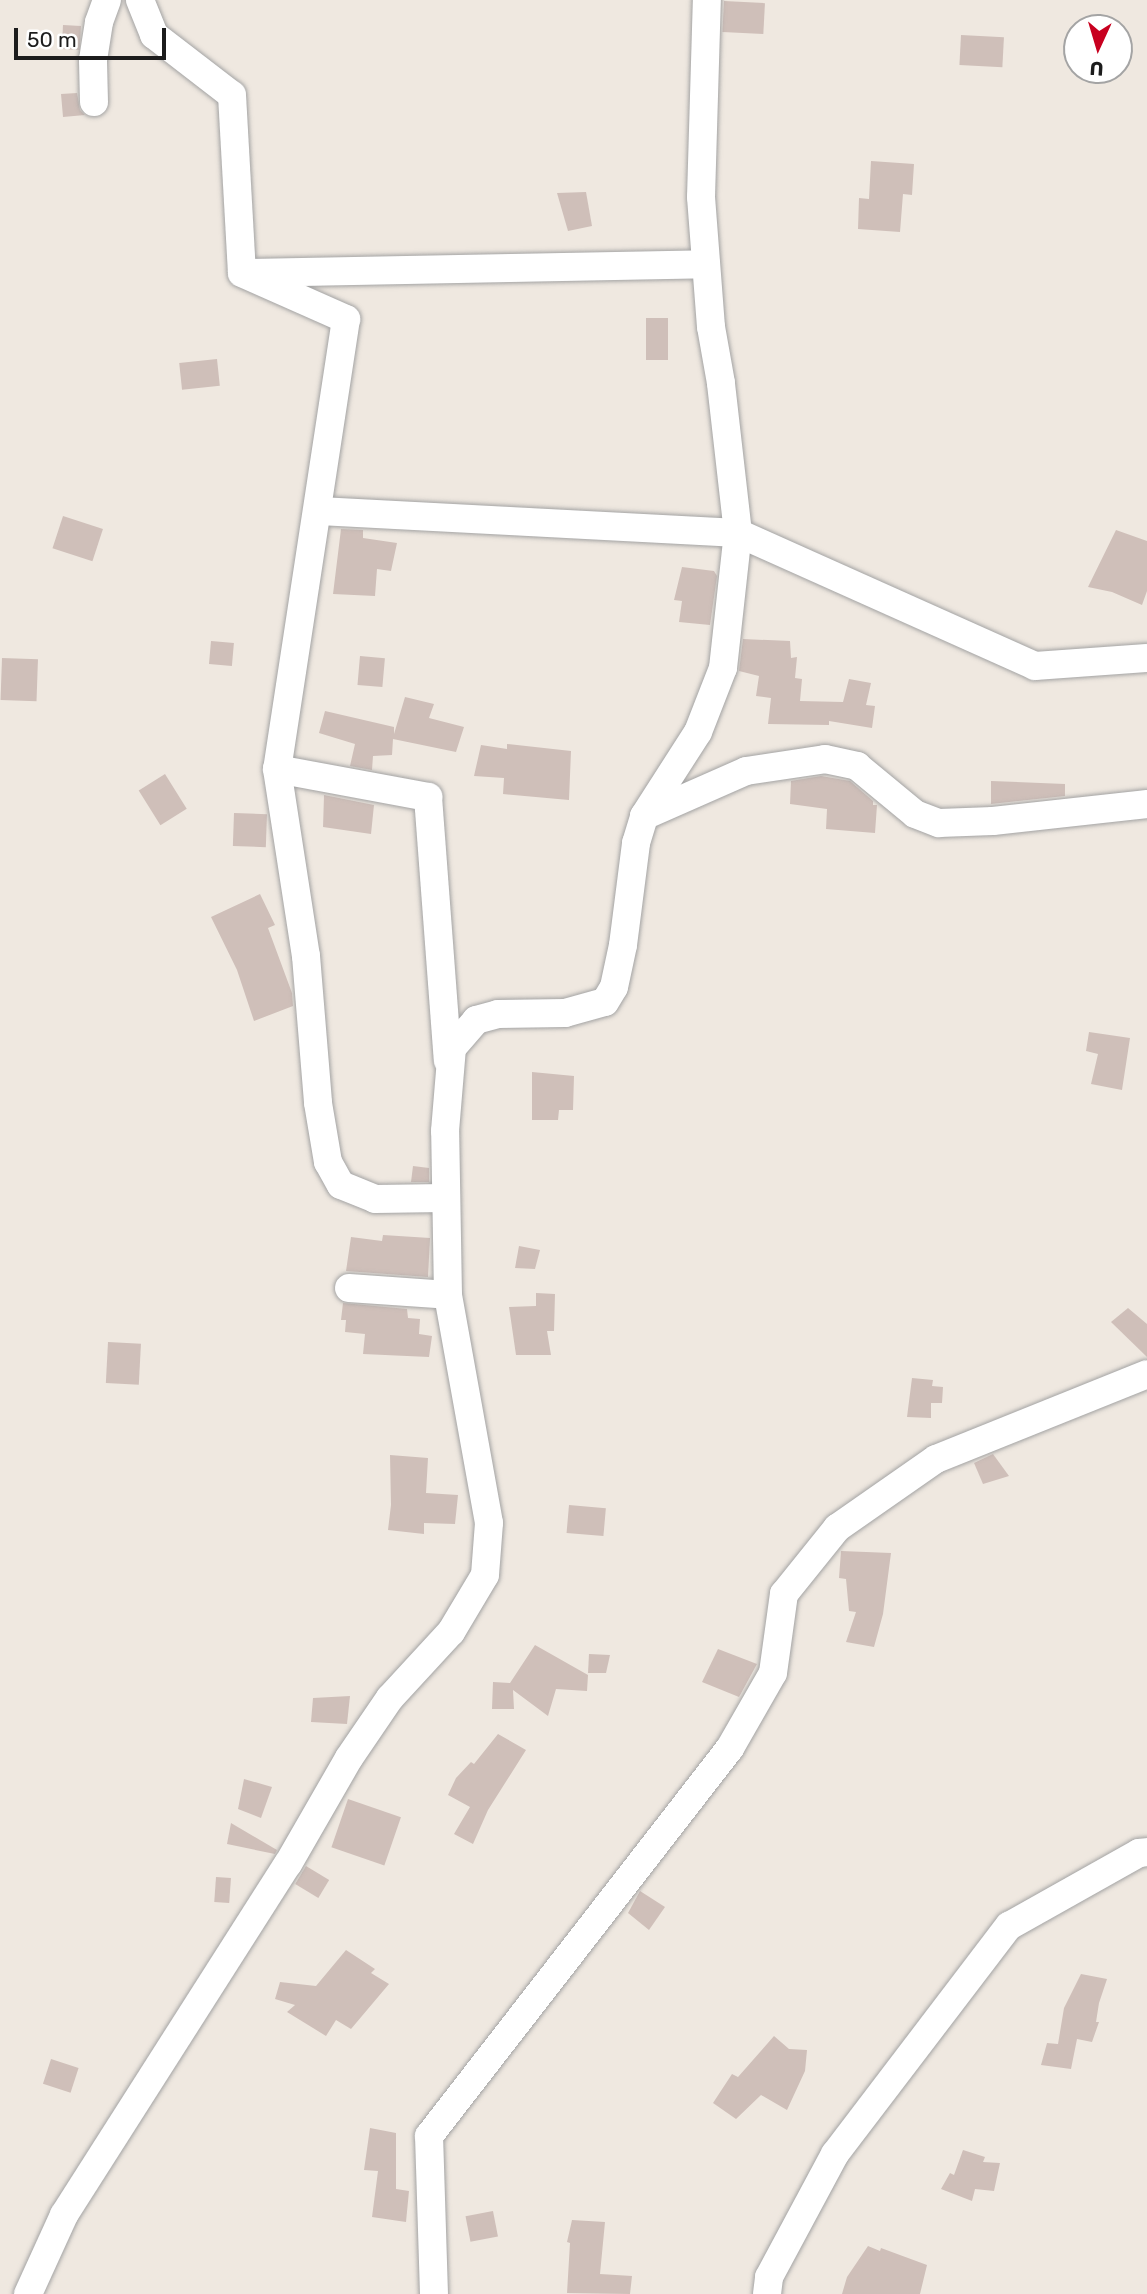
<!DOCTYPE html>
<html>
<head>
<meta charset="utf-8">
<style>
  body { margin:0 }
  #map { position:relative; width:1147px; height:2294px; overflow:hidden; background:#efe8e0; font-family:Rubik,sans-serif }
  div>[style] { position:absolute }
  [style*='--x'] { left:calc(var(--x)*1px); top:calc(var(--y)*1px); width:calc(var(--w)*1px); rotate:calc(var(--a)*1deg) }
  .building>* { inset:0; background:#cfbfb9; transform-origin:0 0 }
  .roads { filter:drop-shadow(0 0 2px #a3a3a3) drop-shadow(0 0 2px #a3a3a3) }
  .minor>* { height:28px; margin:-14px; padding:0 14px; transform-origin:14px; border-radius:14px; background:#fff }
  span { translate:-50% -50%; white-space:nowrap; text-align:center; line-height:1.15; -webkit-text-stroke:5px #fff; paint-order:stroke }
  .north { position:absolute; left:1063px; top:14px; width:70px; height:70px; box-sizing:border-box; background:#fff; border:2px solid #a4a4a4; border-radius:50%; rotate:184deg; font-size:19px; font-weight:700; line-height:28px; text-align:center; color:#1c1c1c }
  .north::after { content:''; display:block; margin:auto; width:24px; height:32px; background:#c8001f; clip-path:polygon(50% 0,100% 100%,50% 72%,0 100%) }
  .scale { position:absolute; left:14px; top:28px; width:152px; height:32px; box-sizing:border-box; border:4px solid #1c1c1c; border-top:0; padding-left:9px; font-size:21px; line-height:24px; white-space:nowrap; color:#1c1c1c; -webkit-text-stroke:5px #fff; paint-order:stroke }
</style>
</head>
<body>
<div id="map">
  <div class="building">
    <i style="left:724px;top:1px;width:41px;height:31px;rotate:3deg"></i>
    <i style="left:63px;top:25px;width:18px;height:24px;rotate:3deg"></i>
    <i style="left:961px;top:35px;width:43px;height:30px;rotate:3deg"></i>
    <i style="clip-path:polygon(77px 93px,80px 110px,85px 115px,63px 117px,61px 94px)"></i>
    <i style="clip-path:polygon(871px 161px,914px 164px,912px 195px,903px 194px,900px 232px,858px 229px,859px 198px,869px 199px)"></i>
    <i style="clip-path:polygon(586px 192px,592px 226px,568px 231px,557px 193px)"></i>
    <i style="left:646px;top:318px;width:22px;height:42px"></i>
    <i style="left:217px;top:359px;width:27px;height:38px;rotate:84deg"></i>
    <i style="left:63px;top:516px;width:42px;height:34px;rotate:18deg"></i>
    <i style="clip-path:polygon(341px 529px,363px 530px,363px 538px,397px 543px,391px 571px,377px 569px,375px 596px,333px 594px)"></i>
    <i style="clip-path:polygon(1116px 530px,1147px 541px,1147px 591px,1142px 605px,1112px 592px,1088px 587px)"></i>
    <i style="clip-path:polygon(682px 567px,714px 571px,717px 576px,710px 625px,679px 622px,682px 601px,674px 600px)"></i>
    <i style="clip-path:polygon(743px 639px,790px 641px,791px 658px,797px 657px,795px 678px,802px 679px,800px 701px,843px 702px,849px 679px,871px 683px,866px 705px,875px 706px,872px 728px,829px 721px,829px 725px,768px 724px,771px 698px,756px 696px,759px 676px,739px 671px)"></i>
    <i style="left:211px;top:641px;width:23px;height:23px;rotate:5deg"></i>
    <i style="left:360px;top:656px;width:25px;height:29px;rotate:5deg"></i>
    <i style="left:2px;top:658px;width:36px;height:42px;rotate:2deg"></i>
    <i style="clip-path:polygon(405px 697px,434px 704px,429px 718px,464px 727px,456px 752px,393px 739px,392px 755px,373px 756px,372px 770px,350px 766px,355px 744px,319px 733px,325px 711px,394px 727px,394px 734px)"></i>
    <i style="clip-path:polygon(507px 744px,571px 751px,569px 800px,503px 794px,504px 778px,474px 776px,481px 745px,507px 749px)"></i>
    <i style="left:165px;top:774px;width:41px;height:31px;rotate:58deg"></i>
    <i style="clip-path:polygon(821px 776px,850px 781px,873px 801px,873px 805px,877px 805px,875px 833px,826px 829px,827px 809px,790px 804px,791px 781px)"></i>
    <i style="clip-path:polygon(991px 781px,1065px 784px,1065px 796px,991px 804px)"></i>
    <i style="clip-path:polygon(324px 795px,374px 805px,371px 834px,323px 827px)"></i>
    <i style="left:234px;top:813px;width:33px;height:33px;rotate:2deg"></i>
    <i style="clip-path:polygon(260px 894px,275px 925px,268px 928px,292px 993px,293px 1006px,254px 1021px,237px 970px,211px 917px)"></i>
    <i style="clip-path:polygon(1089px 1032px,1130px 1038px,1122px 1090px,1091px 1084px,1098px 1054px,1086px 1051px)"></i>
    <i style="clip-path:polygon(532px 1072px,574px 1076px,573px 1110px,559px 1110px,558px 1120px,532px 1120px)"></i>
    <i style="clip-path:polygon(413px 1166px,429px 1168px,429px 1182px,411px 1182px)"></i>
    <i style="clip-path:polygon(383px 1235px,430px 1238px,428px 1277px,346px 1271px,351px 1237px,382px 1241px)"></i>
    <i style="clip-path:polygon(519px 1246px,540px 1250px,535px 1269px,515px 1268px)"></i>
    <i style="clip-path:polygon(536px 1293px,555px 1294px,554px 1331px,547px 1331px,551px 1355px,516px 1355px,509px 1307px,536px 1306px)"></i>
    <i style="clip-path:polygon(343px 1303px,407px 1309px,408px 1318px,420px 1319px,419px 1334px,432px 1336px,429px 1357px,363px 1354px,365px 1334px,345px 1332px,346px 1320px,341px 1320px)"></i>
    <i style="clip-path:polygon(1128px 1308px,1147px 1324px,1147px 1357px,1111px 1322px)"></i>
    <i style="left:108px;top:1342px;width:33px;height:41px;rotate:3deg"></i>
    <i style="clip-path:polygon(912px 1378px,933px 1380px,932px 1386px,943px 1387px,942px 1403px,931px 1403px,931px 1418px,907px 1417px)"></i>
    <i style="clip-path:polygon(993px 1454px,1009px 1476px,983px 1484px,974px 1463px)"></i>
    <i style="clip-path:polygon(390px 1455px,428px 1458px,426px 1493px,458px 1495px,455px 1524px,424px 1523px,424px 1534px,388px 1530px,391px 1505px)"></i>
    <i style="left:569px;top:1505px;width:37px;height:28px;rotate:5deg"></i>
    <i style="clip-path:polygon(841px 1551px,891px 1553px,883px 1614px,874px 1647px,846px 1642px,856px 1612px,849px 1611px,846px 1579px,839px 1578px)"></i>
    <i style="clip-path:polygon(535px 1645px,588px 1675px,587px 1691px,556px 1689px,548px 1716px,513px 1690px,514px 1709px,492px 1709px,493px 1682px,510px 1683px)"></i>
    <i style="clip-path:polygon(718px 1649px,757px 1664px,739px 1697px,702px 1682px)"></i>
    <i style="clip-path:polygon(589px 1654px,610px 1655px,606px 1673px,588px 1673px)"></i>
    <i style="clip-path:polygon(350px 1696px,347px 1724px,311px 1722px,313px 1698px)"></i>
    <i style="clip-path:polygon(498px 1734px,526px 1750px,488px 1810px,473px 1844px,454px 1834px,470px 1807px,448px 1795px,456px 1778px,471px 1762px,474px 1764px)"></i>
    <i style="clip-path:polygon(244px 1779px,272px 1787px,261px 1818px,238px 1809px)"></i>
    <i style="left:348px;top:1799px;width:56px;height:51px;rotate:19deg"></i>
    <i style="clip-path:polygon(231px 1823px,277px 1850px,275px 1854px,227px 1844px)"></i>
    <i style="left:306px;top:1866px;width:27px;height:21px;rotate:31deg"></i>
    <i style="left:216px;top:1877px;width:15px;height:25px;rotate:4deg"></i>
    <i style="clip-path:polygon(640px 1891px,665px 1907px,649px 1930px,628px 1913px)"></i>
    <i style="clip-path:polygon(346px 1950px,375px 1969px,371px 1973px,389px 1984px,351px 2029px,336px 2020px,326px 2036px,287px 2012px,295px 2005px,275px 1999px,280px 1982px,316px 1986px)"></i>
    <i style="clip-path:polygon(1081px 1974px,1107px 1979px,1099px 2003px,1096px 2022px,1099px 2022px,1092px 2042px,1077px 2039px,1071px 2069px,1041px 2065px,1047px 2043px,1058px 2044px,1064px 2008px)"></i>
    <i style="clip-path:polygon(774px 2036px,789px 2049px,807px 2050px,805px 2071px,787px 2110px,761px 2095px,736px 2119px,713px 2103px,732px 2074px,738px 2077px)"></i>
    <i style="left:51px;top:2059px;width:29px;height:26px;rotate:18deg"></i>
    <i style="clip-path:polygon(370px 2128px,396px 2133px,396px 2189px,409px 2191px,406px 2222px,372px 2217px,378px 2171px,364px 2170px)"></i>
    <i style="clip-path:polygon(963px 2150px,985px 2157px,983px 2162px,1000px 2163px,994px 2191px,975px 2189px,972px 2201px,941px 2189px,950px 2173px,954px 2175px)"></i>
    <i style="left:493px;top:2211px;width:26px;height:28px;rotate:79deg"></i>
    <i style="clip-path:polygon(572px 2220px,605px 2222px,600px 2274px,632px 2276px,630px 2294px,567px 2293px,570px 2243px,567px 2242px)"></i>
    <i style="clip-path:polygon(868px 2246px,880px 2251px,881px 2248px,927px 2265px,920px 2294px,842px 2294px,847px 2277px)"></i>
  </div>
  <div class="roads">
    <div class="minor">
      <i style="--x:140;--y:0;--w:38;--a:68"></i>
      <i style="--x:154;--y:35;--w:98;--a:37.6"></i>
      <i style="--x:232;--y:95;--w:178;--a:86.8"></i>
      <i style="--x:242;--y:273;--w:114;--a:23.9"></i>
      <i style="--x:346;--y:319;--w:455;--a:98.7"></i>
      <i style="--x:277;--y:769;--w:189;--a:81.2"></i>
      <i style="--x:306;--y:956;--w:147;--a:85.3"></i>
      <i style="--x:318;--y:1103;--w:60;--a:80.4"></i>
      <i style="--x:328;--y:1162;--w:26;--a:61"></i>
      <i style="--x:341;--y:1185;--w:37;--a:22"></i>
      <i style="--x:375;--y:1199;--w:70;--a:-0.8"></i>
      <i style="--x:94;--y:102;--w:42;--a:-91.4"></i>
      <i style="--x:93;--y:60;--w:38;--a:-81"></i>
      <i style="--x:99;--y:22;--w:23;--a:-70"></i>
      <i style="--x:250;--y:273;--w:456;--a:-1.1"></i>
      <i style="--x:319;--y:511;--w:420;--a:3"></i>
      <i style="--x:738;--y:533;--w:325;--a:24.1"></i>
      <i style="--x:1035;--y:666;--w:112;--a:-4.1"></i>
      <i style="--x:277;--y:769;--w:154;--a:10.5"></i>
      <i style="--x:428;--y:797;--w:264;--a:85.7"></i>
      <i style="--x:644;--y:816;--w:111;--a:-23.8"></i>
      <i style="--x:746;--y:771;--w:80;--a:-8.6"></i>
      <i style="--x:825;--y:759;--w:33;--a:12"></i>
      <i style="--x:857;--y:766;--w:75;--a:39.6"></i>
      <i style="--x:915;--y:814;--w:26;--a:21"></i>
      <i style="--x:939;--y:823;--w:54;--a:-2.1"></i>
      <i style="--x:993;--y:821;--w:155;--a:-6.3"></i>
      <i style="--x:349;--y:1288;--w:99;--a:4"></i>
      <i style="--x:28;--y:2294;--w:87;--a:-65.5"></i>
      <i style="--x:64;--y:2215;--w:416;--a:-57.5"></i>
      <i style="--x:288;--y:1864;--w:122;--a:-60.1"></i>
      <i style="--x:349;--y:1758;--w:73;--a:-55.7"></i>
      <i style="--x:390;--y:1698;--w:90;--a:-47.3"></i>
      <i style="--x:451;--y:1632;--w:66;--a:-59.2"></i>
      <i style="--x:485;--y:1575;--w:52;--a:-85.6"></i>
      <i style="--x:489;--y:1523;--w:232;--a:-100.2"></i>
      <i style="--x:448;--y:1295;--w:164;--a:-91"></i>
      <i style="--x:445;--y:1131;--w:83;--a:-85.2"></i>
      <i style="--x:452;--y:1048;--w:37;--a:-49"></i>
      <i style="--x:476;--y:1020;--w:23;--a:-15"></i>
      <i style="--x:498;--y:1014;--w:67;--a:-0.9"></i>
      <i style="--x:565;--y:1013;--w:41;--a:-15.4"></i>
      <i style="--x:605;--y:1002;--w:17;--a:-59"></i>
      <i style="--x:614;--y:987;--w:43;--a:-77.9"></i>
      <i style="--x:623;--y:945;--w:103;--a:-82.7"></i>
      <i style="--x:636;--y:843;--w:28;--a:-73"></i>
      <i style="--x:644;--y:816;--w:100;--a:-57.3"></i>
      <i style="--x:698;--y:732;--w:69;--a:-68.7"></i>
      <i style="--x:723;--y:668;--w:136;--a:-83.7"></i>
      <i style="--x:738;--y:533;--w:151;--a:-96.5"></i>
      <i style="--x:721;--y:383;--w:57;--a:-100.1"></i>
      <i style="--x:711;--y:327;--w:130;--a:-94.4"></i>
      <i style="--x:701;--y:197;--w:197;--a:-88.3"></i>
      <i style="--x:434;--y:2294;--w:158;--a:-91.8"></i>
      <i style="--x:429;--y:2136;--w:491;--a:-52.2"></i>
      <i style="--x:730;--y:1748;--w:86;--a:-60.2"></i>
      <i style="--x:773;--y:1673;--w:80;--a:-82.1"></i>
      <i style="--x:784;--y:1594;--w:85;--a:-51.2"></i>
      <i style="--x:837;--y:1528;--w:121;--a:-34.9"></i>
      <i style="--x:936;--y:1459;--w:227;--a:-21.9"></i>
      <i style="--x:767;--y:2294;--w:17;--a:-83"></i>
      <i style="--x:769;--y:2277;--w:140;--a:-61.8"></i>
      <i style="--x:835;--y:2154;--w:287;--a:-52.7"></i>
      <i style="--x:1009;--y:1926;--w:149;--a:-29.3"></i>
      <i style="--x:1139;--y:1853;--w:8;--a:-7"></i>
    </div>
  </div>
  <div class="north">U</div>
  <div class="scale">50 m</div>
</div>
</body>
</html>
